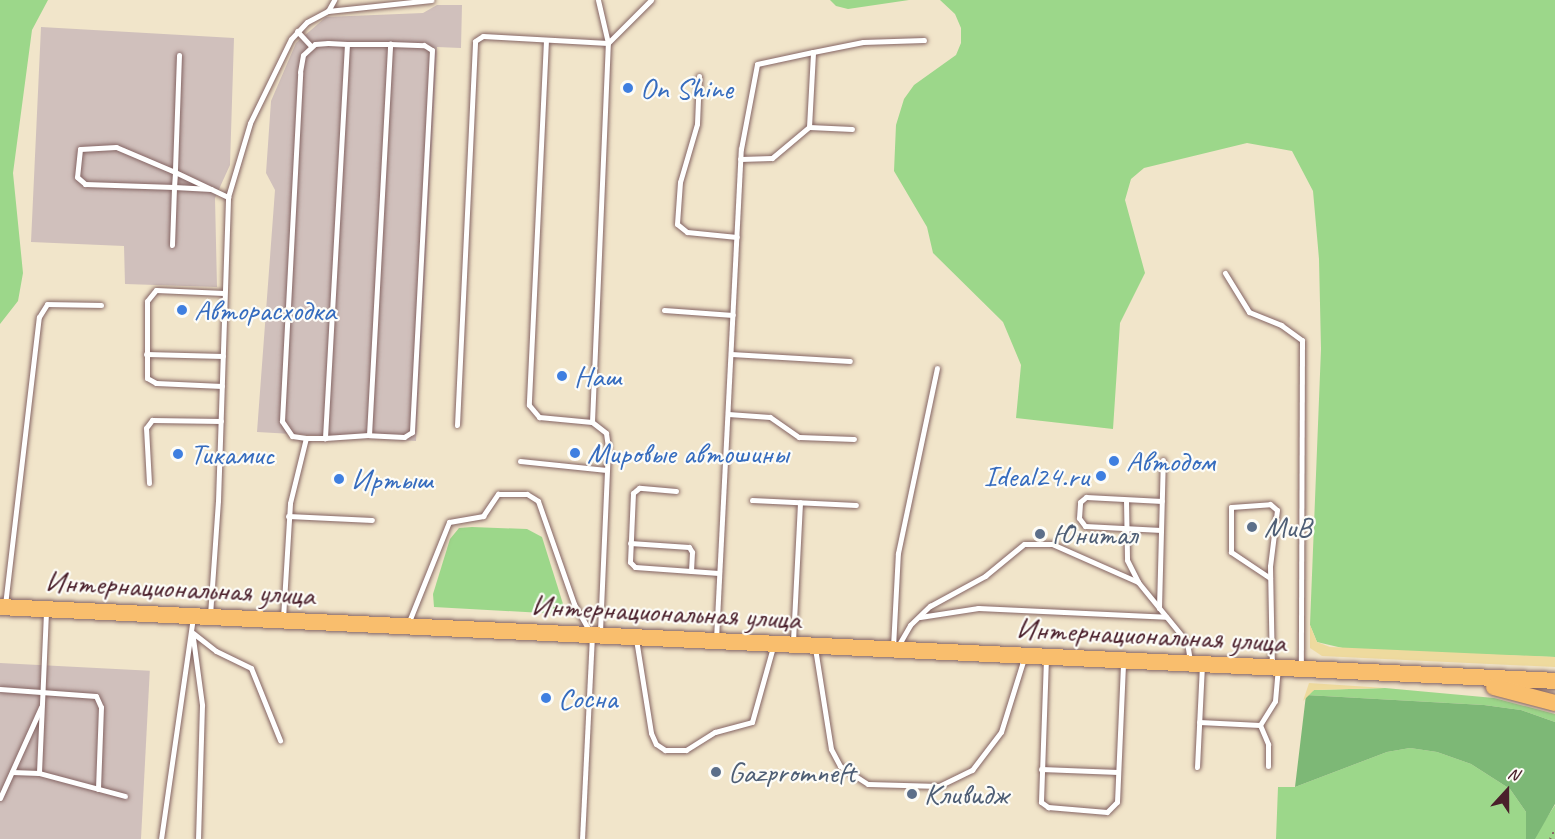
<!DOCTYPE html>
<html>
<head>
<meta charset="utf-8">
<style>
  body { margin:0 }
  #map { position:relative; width:1555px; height:839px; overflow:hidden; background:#f1e5ca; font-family:Caveat,sans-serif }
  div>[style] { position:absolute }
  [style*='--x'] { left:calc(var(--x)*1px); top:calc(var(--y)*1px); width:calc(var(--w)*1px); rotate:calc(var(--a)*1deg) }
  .industrial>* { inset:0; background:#d0c0bc; transform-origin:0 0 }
  .green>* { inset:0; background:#9cd78a }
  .forest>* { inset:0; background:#7db876 }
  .sand>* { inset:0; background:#eeda9e }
  .path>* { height:2px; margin-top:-1px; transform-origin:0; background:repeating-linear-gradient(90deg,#846463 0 1.5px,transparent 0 6px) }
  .roads { filter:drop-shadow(0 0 2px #846463) drop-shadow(0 0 2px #846463) }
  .service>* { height:5px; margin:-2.5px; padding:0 2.5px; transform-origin:2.5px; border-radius:2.5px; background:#fff }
  .primary>* { height:16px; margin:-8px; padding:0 8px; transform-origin:8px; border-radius:8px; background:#f9be6d }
  .dots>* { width:16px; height:16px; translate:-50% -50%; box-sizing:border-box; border:3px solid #fdfcf7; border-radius:50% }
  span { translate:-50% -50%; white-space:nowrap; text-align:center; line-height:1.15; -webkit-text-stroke:4.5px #fdfcf7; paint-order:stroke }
  .shop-label { font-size:30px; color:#366cbe }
  .left { translate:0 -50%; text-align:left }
  .right { translate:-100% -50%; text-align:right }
  .service-label { font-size:30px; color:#4e5e75 }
  .street-label { font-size:30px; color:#4a1f2b }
  .north { position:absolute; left:1477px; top:761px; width:60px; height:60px; -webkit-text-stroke:4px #fdfcf7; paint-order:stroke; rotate:21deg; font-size:16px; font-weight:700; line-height:24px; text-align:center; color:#4a1f2b }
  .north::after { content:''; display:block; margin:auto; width:21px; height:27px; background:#4a1f2b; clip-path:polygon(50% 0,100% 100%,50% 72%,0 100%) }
</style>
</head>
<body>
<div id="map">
  <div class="industrial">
    <i style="clip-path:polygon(437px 5px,462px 5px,461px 48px,437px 47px,416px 441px,257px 432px,275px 190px,266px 173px,271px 101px,296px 43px,326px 17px,423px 13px)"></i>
    <i style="clip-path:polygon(41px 27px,234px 38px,230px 165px,215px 198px,217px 287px,125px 284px,124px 246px,31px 242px)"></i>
    <i style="left:0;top:663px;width:150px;height:176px;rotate:3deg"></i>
  </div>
  <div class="green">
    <i style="clip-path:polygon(0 0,48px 0,32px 30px,13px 173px,23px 273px,18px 301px,0 324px)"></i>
    <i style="clip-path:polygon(830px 0,909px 0,848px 9px,836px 6px)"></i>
    <i style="clip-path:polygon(940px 0,1555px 0,1555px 657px,1351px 650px,1317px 642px,1310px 625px,1321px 349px,1319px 259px,1313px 191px,1292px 151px,1247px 143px,1144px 168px,1131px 179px,1125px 200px,1145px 273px,1120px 323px,1113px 429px,1016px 418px,1021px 365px,1003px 322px,933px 253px,927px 227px,894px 171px,896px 125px,904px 99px,914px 85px,956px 55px,961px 43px,961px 28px,955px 14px)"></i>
    <i style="clip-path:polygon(472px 527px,527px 529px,542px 537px,563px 604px,560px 614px,434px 607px,433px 594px,450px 539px,459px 528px)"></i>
    <i style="clip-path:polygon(1385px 688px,1494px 698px,1555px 714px,1555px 722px,1521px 710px,1484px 705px,1306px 695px,1314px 690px)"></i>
    <i style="clip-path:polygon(1410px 748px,1437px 752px,1471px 764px,1510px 789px,1526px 812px,1526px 839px,1276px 839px,1278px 787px,1295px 787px,1387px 752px)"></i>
    <i style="clip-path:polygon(1555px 805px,1555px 839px,1535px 839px,1535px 836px)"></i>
  </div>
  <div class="forest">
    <i style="clip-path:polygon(1306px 695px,1484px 705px,1521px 710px,1555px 722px,1555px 804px,1535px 839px,1526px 839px,1526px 812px,1510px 789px,1471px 764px,1437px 752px,1410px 748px,1387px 752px,1295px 787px)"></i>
  </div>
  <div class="sand">
    <i style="clip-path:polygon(1310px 625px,1317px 642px,1330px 647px,1555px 657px,1555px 667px,1322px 656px,1310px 648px)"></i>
    <i style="clip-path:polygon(1309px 683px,1385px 688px,1314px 690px,1303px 701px)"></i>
  </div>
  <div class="path">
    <i style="--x:1550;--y:839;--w:11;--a:-63"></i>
  </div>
  <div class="roads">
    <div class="service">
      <i style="--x:328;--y:11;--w:13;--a:-61"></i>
      <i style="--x:297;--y:31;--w:21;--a:47"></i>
      <i style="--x:546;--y:40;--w:365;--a:92.7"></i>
      <i style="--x:529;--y:405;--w:16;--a:50"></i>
      <i style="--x:539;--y:417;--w:53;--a:5.4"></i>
      <i style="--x:592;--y:422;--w:379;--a:-87.6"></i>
      <i style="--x:608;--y:43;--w:44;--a:-103.1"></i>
      <i style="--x:347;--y:44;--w:395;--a:93.2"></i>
      <i style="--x:325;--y:438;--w:44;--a:-3.9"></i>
      <i style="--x:179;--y:55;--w:117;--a:92"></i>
      <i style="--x:175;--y:172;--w:59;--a:25.3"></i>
      <i style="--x:699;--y:76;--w:48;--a:92.4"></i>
      <i style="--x:697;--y:124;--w:60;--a:106.3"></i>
      <i style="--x:680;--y:182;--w:42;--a:94.1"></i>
      <i style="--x:677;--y:224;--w:13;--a:39"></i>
      <i style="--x:687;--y:232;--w:50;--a:5.7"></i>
      <i style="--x:809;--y:127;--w:43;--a:2.7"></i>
      <i style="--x:740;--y:159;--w:32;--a:-2"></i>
      <i style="--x:772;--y:158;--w:48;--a:-40"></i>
      <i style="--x:809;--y:127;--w:75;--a:-86.9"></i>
      <i style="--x:813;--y:52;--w:51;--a:-11.3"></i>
      <i style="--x:863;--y:42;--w:61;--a:-1.9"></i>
      <i style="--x:172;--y:245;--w:58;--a:-88"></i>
      <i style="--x:174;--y:187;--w:15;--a:-86"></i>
      <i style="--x:175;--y:172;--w:64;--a:-157"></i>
      <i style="--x:116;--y:147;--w:36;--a:177"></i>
      <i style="--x:80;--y:149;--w:28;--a:96"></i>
      <i style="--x:77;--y:177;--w:11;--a:41"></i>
      <i style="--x:85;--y:184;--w:89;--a:1.9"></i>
      <i style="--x:174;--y:187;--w:37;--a:3"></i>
      <i style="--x:1225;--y:273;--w:46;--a:58.4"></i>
      <i style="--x:1249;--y:312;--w:35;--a:22"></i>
      <i style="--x:1281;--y:325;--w:26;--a:36"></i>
      <i style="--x:1302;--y:340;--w:327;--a:90.2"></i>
      <i style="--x:664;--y:310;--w:69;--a:4.1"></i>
      <i style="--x:146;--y:354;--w:77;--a:1.5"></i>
      <i style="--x:731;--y:354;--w:119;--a:3.4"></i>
      <i style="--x:222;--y:386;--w:66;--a:-177.4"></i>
      <i style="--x:156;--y:383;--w:10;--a:-151"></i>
      <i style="--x:147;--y:378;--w:77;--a:-90"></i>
      <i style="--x:147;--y:301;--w:14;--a:-51"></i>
      <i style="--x:156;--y:290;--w:68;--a:2.5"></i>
      <i style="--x:728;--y:414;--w:42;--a:4.1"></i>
      <i style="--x:770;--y:417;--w:35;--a:35"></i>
      <i style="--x:799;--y:437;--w:55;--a:2.1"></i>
      <i style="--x:592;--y:422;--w:18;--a:38"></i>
      <i style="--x:606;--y:433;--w:15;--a:82"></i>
      <i style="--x:608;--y:448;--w:186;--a:92.5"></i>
      <i style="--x:457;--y:425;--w:384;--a:-87.3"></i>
      <i style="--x:475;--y:41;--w:9;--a:-32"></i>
      <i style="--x:483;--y:36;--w:125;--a:3.2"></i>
      <i style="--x:608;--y:43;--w:61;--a:-45"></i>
      <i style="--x:306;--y:438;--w:19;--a:0"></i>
      <i style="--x:520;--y:461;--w:87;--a:5.9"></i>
      <i style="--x:149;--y:483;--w:55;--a:-93.1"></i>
      <i style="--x:146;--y:428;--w:10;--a:-53"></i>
      <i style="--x:152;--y:420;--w:69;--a:0.8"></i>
      <i style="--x:676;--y:491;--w:37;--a:-175"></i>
      <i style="--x:639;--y:488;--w:8;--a:140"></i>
      <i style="--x:633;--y:493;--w:69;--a:92.5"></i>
      <i style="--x:630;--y:562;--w:7;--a:45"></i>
      <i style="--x:635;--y:567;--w:84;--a:4.1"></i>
      <i style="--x:752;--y:500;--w:104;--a:2.8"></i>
      <i style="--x:1126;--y:500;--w:60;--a:89"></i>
      <i style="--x:1127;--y:560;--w:25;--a:63"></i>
      <i style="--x:1138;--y:582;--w:77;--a:50.8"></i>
      <i style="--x:1187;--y:642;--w:18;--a:81"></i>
      <i style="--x:288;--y:516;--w:84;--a:2.7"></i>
      <i style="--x:1161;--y:530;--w:76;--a:-177"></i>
      <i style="--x:1085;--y:526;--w:10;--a:-127"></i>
      <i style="--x:1079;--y:518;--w:16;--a:-86"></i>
      <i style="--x:1080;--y:502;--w:8;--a:-40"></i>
      <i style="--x:1086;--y:497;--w:76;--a:3"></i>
      <i style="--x:630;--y:543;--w:59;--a:3.9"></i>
      <i style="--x:689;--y:547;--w:6;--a:59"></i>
      <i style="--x:692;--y:552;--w:19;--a:93"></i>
      <i style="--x:1270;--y:578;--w:47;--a:-146.3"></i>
      <i style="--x:1231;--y:552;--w:45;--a:-90"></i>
      <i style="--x:1231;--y:507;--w:39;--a:-4"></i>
      <i style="--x:1270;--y:504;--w:9;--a:41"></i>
      <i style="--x:1277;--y:510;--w:56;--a:97.1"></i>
      <i style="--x:1270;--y:566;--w:100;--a:88.9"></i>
      <i style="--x:5;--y:605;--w:290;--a:-83.3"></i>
      <i style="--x:39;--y:317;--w:15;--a:-58"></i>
      <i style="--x:47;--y:304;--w:54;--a:1.1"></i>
      <i style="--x:1159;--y:608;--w:148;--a:-88.5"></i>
      <i style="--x:46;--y:612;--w:161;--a:92.5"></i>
      <i style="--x:39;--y:773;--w:89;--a:15"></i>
      <i style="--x:210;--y:615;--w:114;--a:-86"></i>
      <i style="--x:218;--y:501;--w:304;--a:-88.1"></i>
      <i style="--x:228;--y:197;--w:77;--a:-73.4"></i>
      <i style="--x:250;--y:123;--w:93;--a:-64"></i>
      <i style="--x:291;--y:39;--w:23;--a:-47"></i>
      <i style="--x:307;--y:22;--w:24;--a:-28"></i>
      <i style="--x:328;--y:11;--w:104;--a:-6.1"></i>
      <i style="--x:920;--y:617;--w:59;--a:-8.8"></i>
      <i style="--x:978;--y:608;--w:188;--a:2.7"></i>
      <i style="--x:283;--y:618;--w:115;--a:-86.5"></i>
      <i style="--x:290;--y:503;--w:67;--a:-76.2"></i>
      <i style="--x:306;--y:438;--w:14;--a:-172"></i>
      <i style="--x:292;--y:436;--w:18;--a:-124"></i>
      <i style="--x:282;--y:421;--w:349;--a:-87"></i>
      <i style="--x:300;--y:72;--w:17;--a:-80"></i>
      <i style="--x:303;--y:55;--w:16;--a:-43"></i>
      <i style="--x:315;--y:44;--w:13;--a:-4"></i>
      <i style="--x:328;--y:43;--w:19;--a:3"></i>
      <i style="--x:347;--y:44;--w:43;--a:0"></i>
      <i style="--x:390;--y:44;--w:34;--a:2"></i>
      <i style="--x:424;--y:45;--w:9;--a:32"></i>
      <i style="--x:432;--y:50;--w:383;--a:93"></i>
      <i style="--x:412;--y:432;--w:9;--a:148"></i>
      <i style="--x:404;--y:437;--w:35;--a:-177"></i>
      <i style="--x:369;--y:435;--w:392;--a:-86.9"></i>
      <i style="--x:408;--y:624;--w:110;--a:-68.1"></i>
      <i style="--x:449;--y:522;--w:35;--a:-10"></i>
      <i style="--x:483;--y:516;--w:27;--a:-56"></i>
      <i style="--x:498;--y:494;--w:29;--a:0"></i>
      <i style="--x:527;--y:494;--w:13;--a:32"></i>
      <i style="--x:538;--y:501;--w:109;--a:70.7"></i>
      <i style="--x:574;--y:604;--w:36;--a:60"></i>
      <i style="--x:592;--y:635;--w:204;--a:92.8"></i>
      <i style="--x:193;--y:633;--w:29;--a:38"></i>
      <i style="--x:216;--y:651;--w:39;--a:26"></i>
      <i style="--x:251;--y:668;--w:78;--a:68.1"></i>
      <i style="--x:193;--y:638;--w:68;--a:82.3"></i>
      <i style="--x:202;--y:705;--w:134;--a:91.7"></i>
      <i style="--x:636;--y:639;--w:95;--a:80.9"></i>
      <i style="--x:651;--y:733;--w:12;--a:66"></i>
      <i style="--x:656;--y:744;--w:11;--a:34"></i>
      <i style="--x:665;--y:750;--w:21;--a:0"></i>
      <i style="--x:686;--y:750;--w:34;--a:-32"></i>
      <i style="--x:715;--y:732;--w:38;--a:-15"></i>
      <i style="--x:752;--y:722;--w:78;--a:-74.4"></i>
      <i style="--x:716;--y:639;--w:491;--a:-87.1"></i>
      <i style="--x:741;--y:149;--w:86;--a:-79.3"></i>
      <i style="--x:757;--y:64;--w:57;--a:-12.1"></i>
      <i style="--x:793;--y:641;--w:139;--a:-87.1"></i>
      <i style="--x:898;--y:646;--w:24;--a:-60"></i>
      <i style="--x:910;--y:625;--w:28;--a:-44"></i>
      <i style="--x:930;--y:606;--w:63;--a:-28.6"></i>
      <i style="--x:985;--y:576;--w:50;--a:-39.4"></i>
      <i style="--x:1024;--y:544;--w:28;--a:0"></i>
      <i style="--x:1052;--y:544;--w:94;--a:23.8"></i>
      <i style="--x:893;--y:647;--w:94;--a:-87"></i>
      <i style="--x:898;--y:553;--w:189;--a:-78.1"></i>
      <i style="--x:815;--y:648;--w:102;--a:81"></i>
      <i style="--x:831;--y:749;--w:19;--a:62"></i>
      <i style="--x:840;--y:766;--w:33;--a:33"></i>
      <i style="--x:868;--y:784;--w:71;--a:1.6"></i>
      <i style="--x:939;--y:786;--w:37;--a:-26"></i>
      <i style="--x:972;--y:770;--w:48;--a:-52.7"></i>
      <i style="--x:1001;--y:732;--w:77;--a:-72.7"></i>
      <i style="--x:1046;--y:658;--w:144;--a:92"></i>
      <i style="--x:1041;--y:802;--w:9;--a:36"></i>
      <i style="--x:1048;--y:807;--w:59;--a:4.8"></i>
      <i style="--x:1107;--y:812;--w:14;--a:-45"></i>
      <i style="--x:1117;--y:802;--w:139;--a:-87.5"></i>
      <i style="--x:0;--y:689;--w:96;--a:4.2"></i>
      <i style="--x:96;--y:696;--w:12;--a:66"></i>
      <i style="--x:101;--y:707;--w:82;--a:92.1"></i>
      <i style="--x:1199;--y:722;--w:61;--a:2.8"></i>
      <i style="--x:1260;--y:725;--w:28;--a:-58"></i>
      <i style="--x:1275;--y:701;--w:32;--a:-85"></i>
      <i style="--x:1260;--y:725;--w:21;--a:67"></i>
      <i style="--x:1268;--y:744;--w:22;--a:90"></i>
      <i style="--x:1197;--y:767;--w:101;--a:-87.2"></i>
      <i style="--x:1041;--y:769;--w:77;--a:2.2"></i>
      <i style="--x:12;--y:772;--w:27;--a:2"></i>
      <i style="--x:0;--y:798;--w:100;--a:-65.7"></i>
      <i style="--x:161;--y:839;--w:224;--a:-81.8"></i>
    </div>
    <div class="primary">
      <i style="--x:0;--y:607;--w:1557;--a:2.72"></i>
      <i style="--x:1494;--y:687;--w:63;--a:14.7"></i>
    </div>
  </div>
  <div class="dots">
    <i style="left:628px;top:88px;background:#3f7fe0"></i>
    <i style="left:182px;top:310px;background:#3f7fe0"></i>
    <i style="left:562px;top:376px;background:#3f7fe0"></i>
    <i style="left:575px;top:453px;background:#3f7fe0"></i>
    <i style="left:178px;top:454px;background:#3f7fe0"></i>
    <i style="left:1114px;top:461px;background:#3f7fe0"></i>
    <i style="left:1101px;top:476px;background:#3f7fe0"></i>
    <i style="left:339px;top:479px;background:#3f7fe0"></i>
    <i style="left:1252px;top:527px;background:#5c6f8a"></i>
    <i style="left:1040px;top:534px;background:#5c6f8a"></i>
    <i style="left:546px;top:698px;background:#3f7fe0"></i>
    <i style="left:716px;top:772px;background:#5c6f8a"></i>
    <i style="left:912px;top:794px;background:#5c6f8a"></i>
  </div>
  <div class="shop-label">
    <span class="left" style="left:640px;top:88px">On Shine</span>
    <span class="left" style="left:194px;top:310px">Авторасходка</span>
    <span class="left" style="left:574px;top:376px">Наш</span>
    <span class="left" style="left:587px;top:453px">Мировые автошины</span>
    <span class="left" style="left:190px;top:454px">Тикамис</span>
    <span class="left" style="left:1126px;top:461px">Автодом</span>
    <span class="right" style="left:1089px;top:476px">Ideal24.ru</span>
    <span class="left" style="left:351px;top:479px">Иртыш</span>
    <span class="left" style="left:558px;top:698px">Сосна</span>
  </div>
  <div class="service-label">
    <span class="left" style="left:1264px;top:527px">МиВ</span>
    <span class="left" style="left:1052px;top:534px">Юнитал</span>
    <span class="left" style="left:728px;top:772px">Gazpromneft</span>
    <span class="left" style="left:924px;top:794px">Кливидж</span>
  </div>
  <div class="street-label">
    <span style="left:180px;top:588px;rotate:3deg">Интернациональная улица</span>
    <span style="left:666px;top:612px;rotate:3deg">Интернациональная улица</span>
    <span style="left:1151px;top:635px;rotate:3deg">Интернациональная улица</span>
  </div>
  <div class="north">N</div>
</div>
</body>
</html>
